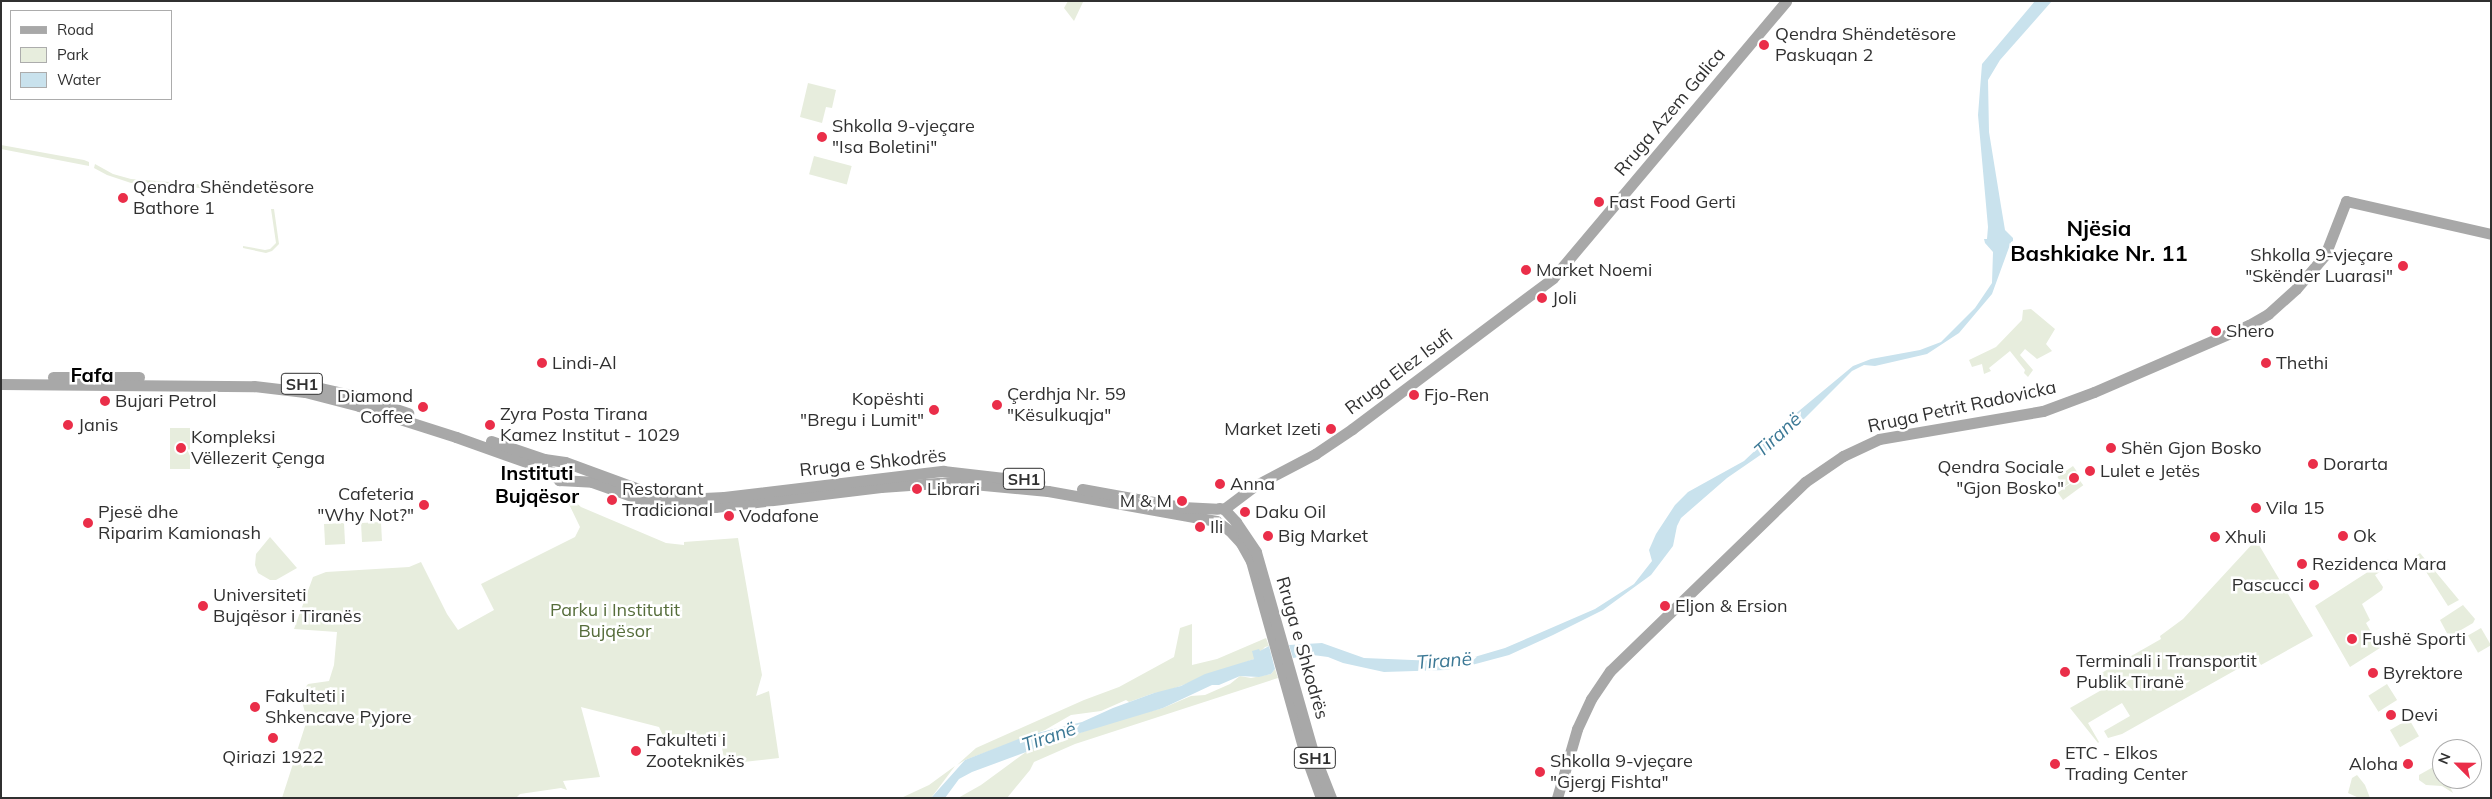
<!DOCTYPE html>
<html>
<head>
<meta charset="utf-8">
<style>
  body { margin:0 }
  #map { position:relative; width:2492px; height:799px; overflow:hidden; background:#fff; font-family:Mulish,sans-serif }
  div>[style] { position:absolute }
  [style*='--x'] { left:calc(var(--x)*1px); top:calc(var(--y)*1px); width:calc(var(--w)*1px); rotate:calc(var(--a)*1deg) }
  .green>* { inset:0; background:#e7eddd; transform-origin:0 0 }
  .water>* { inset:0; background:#c9e2ed }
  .major>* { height:11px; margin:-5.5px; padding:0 5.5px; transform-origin:5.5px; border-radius:5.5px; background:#a8a8a8 }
  .dots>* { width:14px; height:14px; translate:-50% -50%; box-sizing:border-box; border:2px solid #fff; border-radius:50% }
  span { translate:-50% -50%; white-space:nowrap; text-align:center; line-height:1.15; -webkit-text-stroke:5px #fff; paint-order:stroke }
  .shield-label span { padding:1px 4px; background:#fff; border:1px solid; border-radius:4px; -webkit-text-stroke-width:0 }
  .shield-label { font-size:16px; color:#303030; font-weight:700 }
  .poi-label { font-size:18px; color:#303030 }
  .left { translate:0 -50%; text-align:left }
  .right { translate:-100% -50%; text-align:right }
  .street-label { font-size:18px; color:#303030 }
  .park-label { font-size:18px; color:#566d3b }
  .water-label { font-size:19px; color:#3b7895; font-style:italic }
  .quarter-label { font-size:20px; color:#000; font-weight:700 }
  .district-label { font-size:22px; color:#000; font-weight:700 }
  .frame { position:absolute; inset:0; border:2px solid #303030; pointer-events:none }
  .legend { position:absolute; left:10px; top:10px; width:162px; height:90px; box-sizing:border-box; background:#fff; border:1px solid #acacac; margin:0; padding:6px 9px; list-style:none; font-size:15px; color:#303030 }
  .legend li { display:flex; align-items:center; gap:10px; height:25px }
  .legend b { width:25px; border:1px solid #acacac }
  .north { position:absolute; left:2432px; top:739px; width:50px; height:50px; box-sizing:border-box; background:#fff; border:1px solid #acacac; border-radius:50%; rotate:293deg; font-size:14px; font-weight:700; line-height:20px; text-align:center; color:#303030 }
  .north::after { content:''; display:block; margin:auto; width:18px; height:22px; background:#ea2e49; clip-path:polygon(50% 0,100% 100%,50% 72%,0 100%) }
</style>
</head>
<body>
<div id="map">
  <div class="green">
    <i style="clip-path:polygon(1068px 1px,1083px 2px,1074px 21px,1064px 8px)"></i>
    <i style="clip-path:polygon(808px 83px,836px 90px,832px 108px,826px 107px,822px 123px,800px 117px)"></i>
    <i style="clip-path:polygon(1px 145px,84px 160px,89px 162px,89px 166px,1px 149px)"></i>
    <i style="left:814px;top:156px;width:39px;height:19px;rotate:15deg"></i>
    <i style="clip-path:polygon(95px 164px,113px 174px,131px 179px,235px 187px,261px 192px,260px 195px,228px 190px,131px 183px,107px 175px,94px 168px)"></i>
    <i style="clip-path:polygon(271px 209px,274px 209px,279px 244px,272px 251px,266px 253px,243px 248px,243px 246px,265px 250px,270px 249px,276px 243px)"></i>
    <i style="clip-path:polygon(2031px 309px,2055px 329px,2046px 344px,2052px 351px,2037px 359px,2025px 349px,2020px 355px,2033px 370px,2028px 377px,2024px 373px,2025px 370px,2010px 351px,1989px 368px,1991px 371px,1984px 374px,1982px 364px,1972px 367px,1969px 360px,1996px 347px,2022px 320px,2023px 310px)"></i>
    <i style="left:170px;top:428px;width:20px;height:41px"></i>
    <i style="left:2073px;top:466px;width:12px;height:19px;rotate:55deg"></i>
    <i style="left:2078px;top:478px;width:9px;height:25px;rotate:54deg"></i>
    <i style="clip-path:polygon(571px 498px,581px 507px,666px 543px,684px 545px,684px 542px,738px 538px,762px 675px,756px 696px,769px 691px,779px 758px,725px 764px,720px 737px,665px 740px,659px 727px,581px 707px,600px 777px,563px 781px,567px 790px,561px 788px,520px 794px,516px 798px,282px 798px,307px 720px,300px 694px,308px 684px,329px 681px,334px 665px,337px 632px,294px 629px,313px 577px,326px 572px,409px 567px,421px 562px,447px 614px,458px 630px,494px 610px,481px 584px,575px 537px,580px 527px,567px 500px)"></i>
    <i style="left:381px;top:522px;width:19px;height:20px;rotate:87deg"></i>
    <i style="left:344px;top:523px;width:21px;height:20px;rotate:87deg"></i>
    <i style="clip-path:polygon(270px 537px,297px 568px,276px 580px,270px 580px,258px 573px,255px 565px,256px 554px)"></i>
    <i style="clip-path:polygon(2256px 540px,2313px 636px,2261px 665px,2257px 658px,2122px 734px,2108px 738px,2104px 731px,2130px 716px,2122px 703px,2088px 723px,2099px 742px,2098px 743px,2070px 708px,2105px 688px,2098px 675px,2161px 639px,2160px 636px,2183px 619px)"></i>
    <i style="clip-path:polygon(2420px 553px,2459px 600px,2448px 606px,2416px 556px)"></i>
    <i style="clip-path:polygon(2388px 559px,2391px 565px,2375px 575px,2383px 587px,2382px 590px,2362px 604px,2370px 620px,2366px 623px,2380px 648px,2350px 667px,2315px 606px)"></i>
    <i style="clip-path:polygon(2463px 605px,2475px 619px,2473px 623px,2449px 637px,2440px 620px)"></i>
    <i style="clip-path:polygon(1192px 624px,1192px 665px,1217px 659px,1266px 638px,1269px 646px,1265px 647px,1254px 659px,1164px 692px,1154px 693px,1129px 702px,1126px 700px,1101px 711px,1071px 715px,1045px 730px,965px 760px,957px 765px,976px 748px,1084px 700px,1119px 687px,1174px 657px,1180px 628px)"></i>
    <i style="left:2481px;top:628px;width:20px;height:15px;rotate:60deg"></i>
    <i style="clip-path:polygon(1275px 669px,1278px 678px,1075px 744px,1034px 762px,1030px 770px,1007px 798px,958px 798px,981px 785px,1026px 752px,1116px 720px,1163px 708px,1191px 696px,1205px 695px,1230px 684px,1240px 676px,1251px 678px,1271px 674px)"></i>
    <i style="left:2387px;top:684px;width:19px;height:22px;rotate:58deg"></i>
    <i style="left:2409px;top:719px;width:20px;height:22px;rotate:60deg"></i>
    <i style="clip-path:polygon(955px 766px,931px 798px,901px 798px,929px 785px)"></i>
    <i style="clip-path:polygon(2435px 766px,2442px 772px,2442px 779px,2446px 779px,2453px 793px,2442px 786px,2426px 785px,2419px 780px,2419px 775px)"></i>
    <i style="clip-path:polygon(2357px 775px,2365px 785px,2370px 798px,2359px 798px,2348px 793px,2352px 778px)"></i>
  </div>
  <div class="water">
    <i style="clip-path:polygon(2035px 1px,2052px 1px,2000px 60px,1988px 80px,1989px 132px,2001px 206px,2005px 230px,2013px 238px,2013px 241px,2011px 242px,1992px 294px,1959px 333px,1927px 354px,1875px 366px,1864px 365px,1852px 371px,1785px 438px,1727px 478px,1681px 518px,1677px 526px,1673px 546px,1651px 575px,1603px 610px,1553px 635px,1509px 655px,1468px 666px,1446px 670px,1384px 672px,1343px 663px,1328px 657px,1313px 655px,1293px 658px,1289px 645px,1322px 643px,1364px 658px,1436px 661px,1471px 658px,1505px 648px,1595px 609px,1634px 584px,1652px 561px,1649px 550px,1656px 534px,1675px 505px,1688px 492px,1744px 461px,1782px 425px,1853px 366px,1871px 359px,1920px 350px,1941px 342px,1975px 308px,1992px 283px,1993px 252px,1985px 243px,1984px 239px,1987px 239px,1988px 227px,1978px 115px,1982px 64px)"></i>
    <i style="clip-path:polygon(1269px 646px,1275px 669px,1271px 674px,1259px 677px,1240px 676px,1219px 685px,1212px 685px,1163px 708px,1067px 737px,972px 772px,959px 779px,945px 798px,931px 798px,965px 760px,1029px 735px,1082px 722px,1113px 708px,1154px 693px,1181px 686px,1205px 674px,1254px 659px,1252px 651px,1259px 649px,1260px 651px)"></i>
  </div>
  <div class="major">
    <i style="--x:53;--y:377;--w:86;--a:0"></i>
    <i style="--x:1;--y:384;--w:253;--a:0.5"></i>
    <i style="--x:254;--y:386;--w:51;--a:6.7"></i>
    <i style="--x:305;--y:392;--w:56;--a:14.5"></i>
    <i style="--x:359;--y:406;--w:102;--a:17.7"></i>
    <i style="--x:456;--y:437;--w:92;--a:19.6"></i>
    <i style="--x:543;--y:468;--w:10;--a:24"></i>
    <i style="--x:552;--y:472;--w:11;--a:49"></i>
    <i style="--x:559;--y:480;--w:33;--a:3"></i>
    <i style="--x:592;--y:482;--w:48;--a:19.6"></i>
    <i style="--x:637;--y:498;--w:35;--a:13"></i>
    <i style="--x:671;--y:506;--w:44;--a:1.3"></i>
    <i style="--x:715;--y:507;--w:167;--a:-6.9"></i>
    <i style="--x:881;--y:487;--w:71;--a:-4"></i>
    <i style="--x:952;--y:482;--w:96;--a:5.4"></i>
    <i style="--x:1048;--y:491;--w:171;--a:10.1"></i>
    <i style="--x:1216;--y:521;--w:16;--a:35"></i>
    <i style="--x:1229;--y:530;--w:18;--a:47"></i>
    <i style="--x:1241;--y:543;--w:21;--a:61"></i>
    <i style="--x:1251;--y:561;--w:200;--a:74.4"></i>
    <i style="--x:1305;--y:754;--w:47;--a:70"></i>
    <i style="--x:303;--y:384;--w:58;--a:12.8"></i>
    <i style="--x:360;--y:397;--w:51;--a:18.4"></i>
    <i style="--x:491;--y:441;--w:56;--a:18.8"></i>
    <i style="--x:544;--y:459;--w:21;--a:8"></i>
    <i style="--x:565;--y:462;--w:87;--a:20.1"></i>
    <i style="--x:647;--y:492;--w:38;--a:11"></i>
    <i style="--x:684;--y:499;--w:40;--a:-2.9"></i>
    <i style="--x:724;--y:497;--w:221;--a:-6.8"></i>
    <i style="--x:943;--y:471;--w:97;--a:6.5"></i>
    <i style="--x:1082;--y:489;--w:102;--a:10.2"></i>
    <i style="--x:1182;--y:507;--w:35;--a:3"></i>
    <i style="--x:1219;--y:508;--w:5;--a:11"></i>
    <i style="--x:1224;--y:509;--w:18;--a:47"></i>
    <i style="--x:1236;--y:522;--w:36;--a:56"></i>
    <i style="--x:1256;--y:552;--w:208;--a:74.1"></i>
    <i style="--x:1313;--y:752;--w:49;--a:68.6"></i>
    <i style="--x:1224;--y:509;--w:40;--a:-37"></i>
    <i style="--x:1256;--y:485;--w:67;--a:-27.7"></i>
    <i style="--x:1315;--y:454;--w:45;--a:-34"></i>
    <i style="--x:1352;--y:429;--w:251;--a:-36.9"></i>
    <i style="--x:1553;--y:278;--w:362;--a:-49.9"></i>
    <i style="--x:1557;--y:798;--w:72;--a:-73.8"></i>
    <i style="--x:1577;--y:729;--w:33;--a:-65"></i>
    <i style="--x:1591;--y:699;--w:34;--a:-56"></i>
    <i style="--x:1610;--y:671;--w:272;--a:-44.1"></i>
    <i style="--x:1805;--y:482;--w:46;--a:-34.4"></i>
    <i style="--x:1843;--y:456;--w:40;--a:-25"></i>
    <i style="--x:1879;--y:439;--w:166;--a:-9.7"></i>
    <i style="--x:2043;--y:411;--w:54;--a:-20.4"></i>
    <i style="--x:2094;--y:392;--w:169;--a:-23.4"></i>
    <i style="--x:2249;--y:325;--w:22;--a:-30"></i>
    <i style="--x:2268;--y:314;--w:38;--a:-42"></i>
    <i style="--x:2296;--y:289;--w:45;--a:-49.5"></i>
    <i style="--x:2325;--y:255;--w:58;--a:-68.7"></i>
    <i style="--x:2346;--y:201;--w:149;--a:12.8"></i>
  </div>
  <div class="dots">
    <i style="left:1764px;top:45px;background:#ea2e49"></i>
    <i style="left:822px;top:137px;background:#ea2e49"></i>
    <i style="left:123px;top:198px;background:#ea2e49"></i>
    <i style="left:1599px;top:202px;background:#ea2e49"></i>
    <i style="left:2403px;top:266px;background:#ea2e49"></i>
    <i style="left:1526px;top:270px;background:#ea2e49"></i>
    <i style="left:1542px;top:298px;background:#ea2e49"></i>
    <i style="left:2216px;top:331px;background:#ea2e49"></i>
    <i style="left:542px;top:363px;background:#ea2e49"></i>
    <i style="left:2266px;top:363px;background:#ea2e49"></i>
    <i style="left:1414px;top:395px;background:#ea2e49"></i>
    <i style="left:105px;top:401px;background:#ea2e49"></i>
    <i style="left:997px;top:405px;background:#ea2e49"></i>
    <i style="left:423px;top:407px;background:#ea2e49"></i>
    <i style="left:934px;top:410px;background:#ea2e49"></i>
    <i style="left:68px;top:425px;background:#ea2e49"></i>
    <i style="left:490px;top:425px;background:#ea2e49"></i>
    <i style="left:1331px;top:429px;background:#ea2e49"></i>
    <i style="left:181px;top:448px;background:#ea2e49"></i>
    <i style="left:2111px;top:448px;background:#ea2e49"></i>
    <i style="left:2313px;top:464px;background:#ea2e49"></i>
    <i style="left:2090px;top:471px;background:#ea2e49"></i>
    <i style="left:2074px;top:478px;background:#ea2e49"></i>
    <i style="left:1220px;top:484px;background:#ea2e49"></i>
    <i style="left:917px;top:489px;background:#ea2e49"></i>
    <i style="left:612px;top:500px;background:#ea2e49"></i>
    <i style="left:1182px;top:501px;background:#ea2e49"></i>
    <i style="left:424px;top:505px;background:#ea2e49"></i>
    <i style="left:2256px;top:508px;background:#ea2e49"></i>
    <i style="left:1245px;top:512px;background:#ea2e49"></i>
    <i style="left:729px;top:516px;background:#ea2e49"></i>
    <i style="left:88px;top:523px;background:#ea2e49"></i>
    <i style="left:1200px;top:527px;background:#ea2e49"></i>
    <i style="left:1268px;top:536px;background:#ea2e49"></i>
    <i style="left:2343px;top:536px;background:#ea2e49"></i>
    <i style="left:2215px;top:537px;background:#ea2e49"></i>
    <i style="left:2302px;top:564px;background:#ea2e49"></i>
    <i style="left:2314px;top:585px;background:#ea2e49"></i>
    <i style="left:203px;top:606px;background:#ea2e49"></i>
    <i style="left:1665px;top:606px;background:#ea2e49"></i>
    <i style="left:2352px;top:639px;background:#ea2e49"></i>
    <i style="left:2065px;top:672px;background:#ea2e49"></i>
    <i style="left:2373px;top:673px;background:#ea2e49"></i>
    <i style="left:255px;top:707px;background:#ea2e49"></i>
    <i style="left:2391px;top:715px;background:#ea2e49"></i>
    <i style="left:273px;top:738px;background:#ea2e49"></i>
    <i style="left:636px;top:751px;background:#ea2e49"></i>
    <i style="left:2055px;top:764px;background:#ea2e49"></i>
    <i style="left:2408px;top:764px;background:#ea2e49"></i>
    <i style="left:1540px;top:772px;background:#ea2e49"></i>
  </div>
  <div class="shield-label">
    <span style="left:302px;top:384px">SH1</span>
    <span style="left:1024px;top:479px">SH1</span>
    <span style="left:1315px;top:758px">SH1</span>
  </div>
  <div class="poi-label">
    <span class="left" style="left:1775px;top:45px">Qendra Shëndetësore<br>Paskuqan 2</span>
    <span class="left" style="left:832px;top:137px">Shkolla 9-vjeçare<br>"Isa Boletini"</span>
    <span class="left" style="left:133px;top:198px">Qendra Shëndetësore<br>Bathore 1</span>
    <span class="left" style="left:1609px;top:202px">Fast Food Gerti</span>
    <span class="right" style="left:2393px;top:266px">Shkolla 9-vjeçare<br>"Skënder Luarasi"</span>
    <span class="left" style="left:1536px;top:270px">Market Noemi</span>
    <span class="left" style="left:1552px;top:298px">Joli</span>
    <span class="left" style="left:2226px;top:331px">Shero</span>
    <span class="left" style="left:552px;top:363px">Lindi-Al</span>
    <span class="left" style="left:2276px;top:363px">Thethi</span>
    <span class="left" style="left:1007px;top:405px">Çerdhja Nr. 59<br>"Kësulkuqja"</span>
    <span class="left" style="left:1424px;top:395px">Fjo-Ren</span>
    <span class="right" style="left:413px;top:407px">Diamond<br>Coffee</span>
    <span class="right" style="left:924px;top:410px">Kopështi<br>"Bregu i Lumit"</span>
    <span class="left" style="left:115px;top:401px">Bujari Petrol</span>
    <span class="left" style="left:500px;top:425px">Zyra Posta Tirana<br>Kamez Institut - 1029</span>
    <span class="left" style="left:78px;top:425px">Janis</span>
    <span class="right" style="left:1321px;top:429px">Market Izeti</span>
    <span class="left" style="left:191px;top:448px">Kompleksi<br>Vëllezerit Çenga</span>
    <span class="left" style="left:2121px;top:448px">Shën Gjon Bosko</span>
    <span class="left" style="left:2323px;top:464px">Dorarta</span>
    <span class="right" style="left:2064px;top:478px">Qendra Sociale<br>"Gjon Bosko"</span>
    <span class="left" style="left:2100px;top:471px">Lulet e Jetës</span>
    <span class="left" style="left:1230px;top:484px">Anna</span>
    <span class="left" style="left:927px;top:489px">Librari</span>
    <span class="left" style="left:622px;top:500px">Restorant<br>Tradicional</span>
    <span class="right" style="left:414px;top:505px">Cafeteria<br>"Why Not?"</span>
    <span class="right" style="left:1172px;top:501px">M &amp; M</span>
    <span class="left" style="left:2266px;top:508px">Vila 15</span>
    <span class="left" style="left:1255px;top:512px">Daku Oil</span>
    <span class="left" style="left:98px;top:523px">Pjesë dhe<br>Riparim Kamionash</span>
    <span class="left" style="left:739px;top:516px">Vodafone</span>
    <span class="left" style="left:1210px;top:527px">Ili</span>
    <span class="left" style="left:1278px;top:536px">Big Market</span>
    <span class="left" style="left:2353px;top:536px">Ok</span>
    <span class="left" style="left:2225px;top:537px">Xhuli</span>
    <span class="left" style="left:2312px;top:564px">Rezidenca Mara</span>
    <span class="right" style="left:2304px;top:585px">Pascucci</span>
    <span class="left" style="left:213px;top:606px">Universiteti<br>Bujqësor i Tiranës</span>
    <span class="left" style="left:1675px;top:606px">Eljon &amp; Ersion</span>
    <span class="left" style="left:2362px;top:639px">Fushë Sporti</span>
    <span class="left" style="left:2076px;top:672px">Terminali i Transportit<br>Publik Tiranë</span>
    <span class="left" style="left:2383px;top:673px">Byrektore</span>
    <span class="left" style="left:265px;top:707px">Fakulteti i<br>Shkencave Pyjore</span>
    <span class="left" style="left:2401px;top:715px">Devi</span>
    <span class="left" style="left:646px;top:751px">Fakulteti i<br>Zooteknikës</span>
    <span class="left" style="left:2065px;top:764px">ETC - Elkos<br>Trading Center</span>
    <span style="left:273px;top:757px">Qiriazi 1922</span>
    <span class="left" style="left:1550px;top:772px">Shkolla 9-vjeçare<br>"Gjergj Fishta"</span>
    <span class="right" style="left:2398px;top:764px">Aloha</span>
  </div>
  <div class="street-label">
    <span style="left:1670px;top:112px;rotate:-50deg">Rruga Azem Galica</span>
    <span style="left:1399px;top:372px;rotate:-37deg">Rruga Elez Isufi</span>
    <span style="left:1962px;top:407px;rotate:-12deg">Rruga Petrit Radovicka</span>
    <span style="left:873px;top:463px;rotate:-6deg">Rruga e Shkodrës</span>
    <span style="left:1302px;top:648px;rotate:74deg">Rruga e Shkodrës</span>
  </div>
  <div class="park-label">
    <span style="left:615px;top:621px">Parku i Institutit<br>Bujqësor</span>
  </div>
  <div class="water-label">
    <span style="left:1778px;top:435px;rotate:-42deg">Tiranë</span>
    <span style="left:1444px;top:661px;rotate:-4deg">Tiranë</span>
    <span style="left:1049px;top:737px;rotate:-19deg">Tiranë</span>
  </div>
  <div class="quarter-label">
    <span style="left:92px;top:374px">Fafa</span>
    <span style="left:537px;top:484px">Instituti<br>Bujqësor</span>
  </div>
  <div class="district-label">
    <span style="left:2099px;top:241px">Njësia<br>Bashkiake Nr. 11</span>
  </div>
  <div class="frame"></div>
  <ul class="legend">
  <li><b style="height:6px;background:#a8a8a8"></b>Road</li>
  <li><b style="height:14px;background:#e7eddd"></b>Park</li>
  <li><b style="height:14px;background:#c9e2ed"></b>Water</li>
  </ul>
  <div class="north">N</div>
</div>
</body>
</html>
